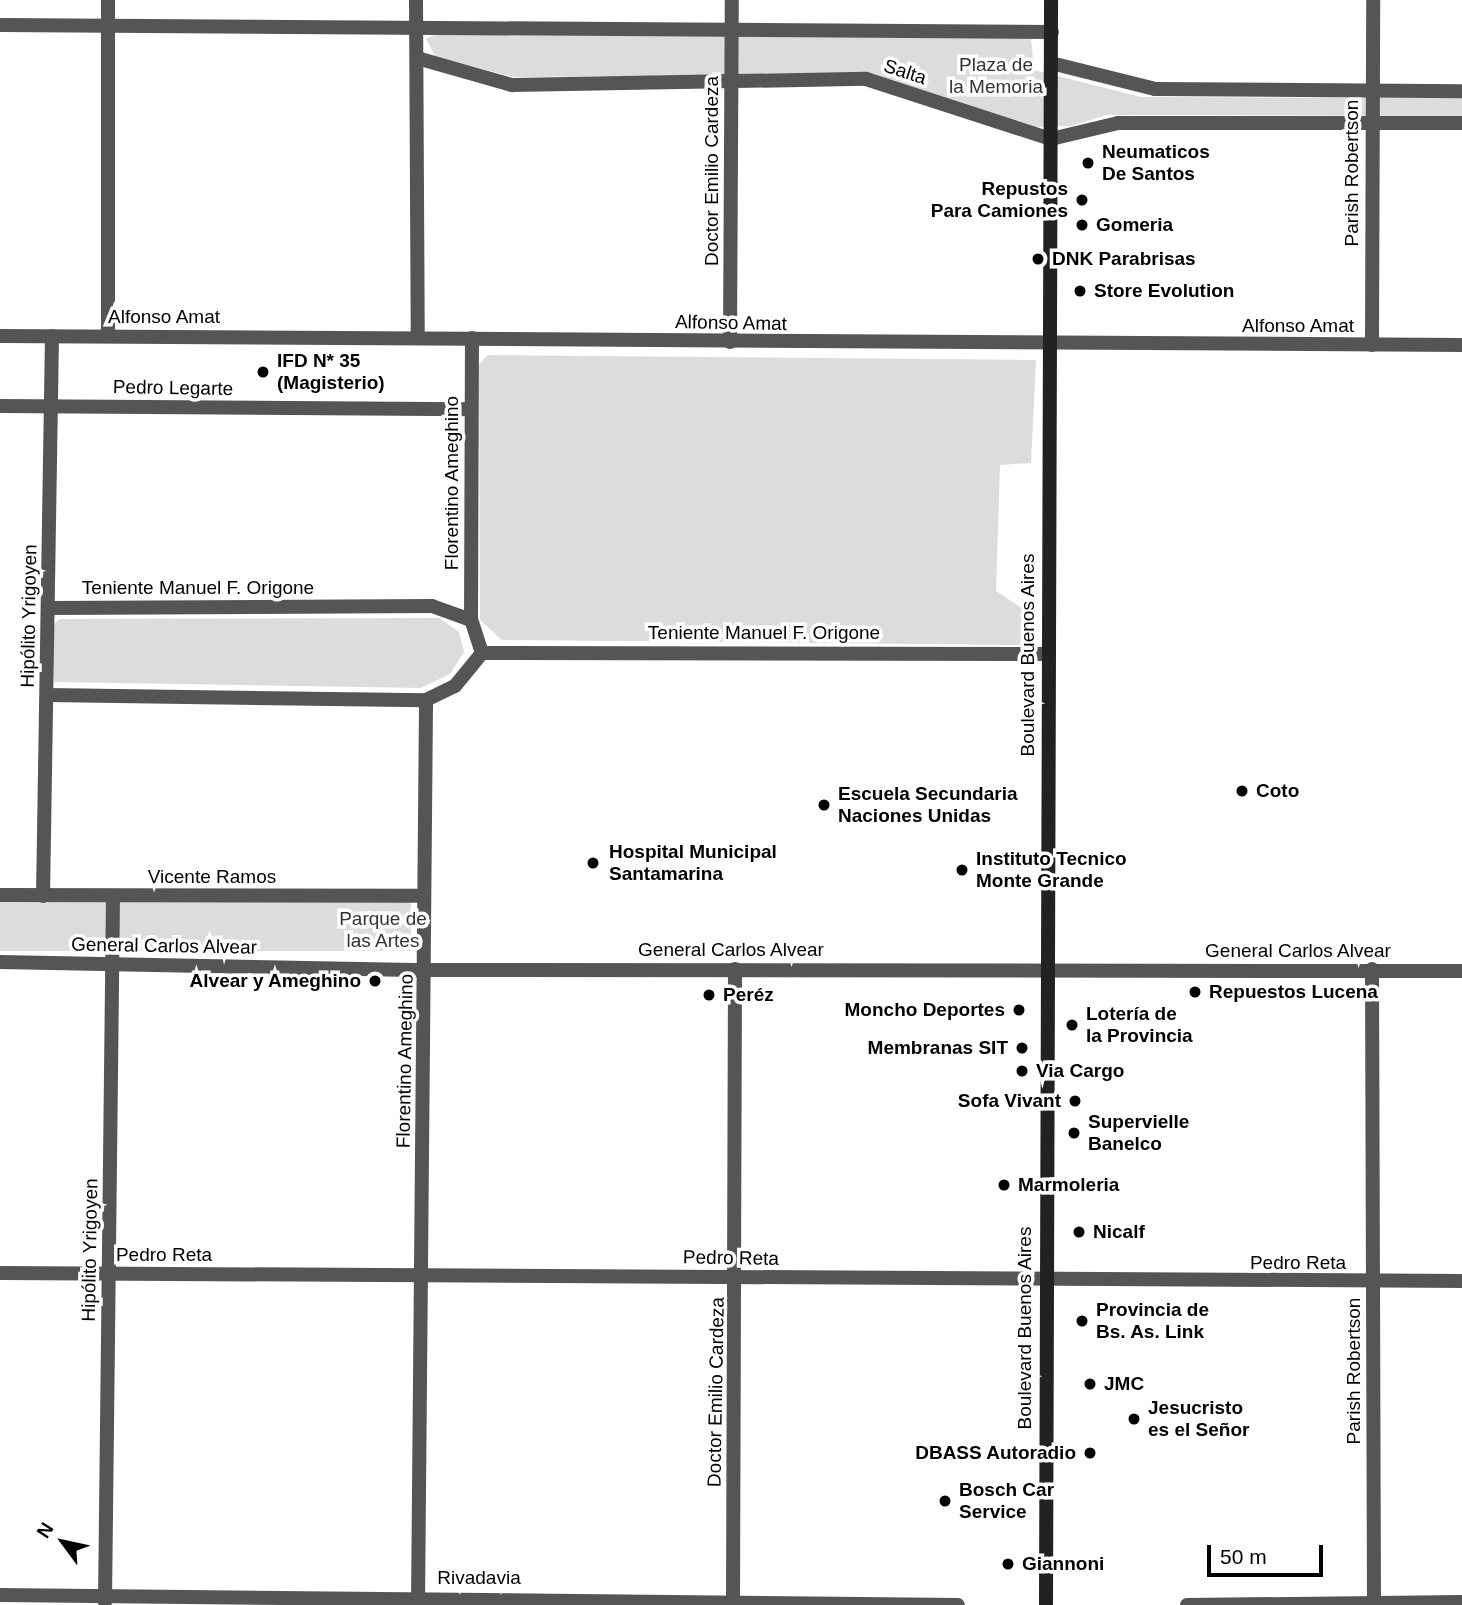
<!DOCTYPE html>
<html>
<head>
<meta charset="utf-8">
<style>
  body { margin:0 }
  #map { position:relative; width:1462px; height:1605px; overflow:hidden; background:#fff; font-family:Arial,sans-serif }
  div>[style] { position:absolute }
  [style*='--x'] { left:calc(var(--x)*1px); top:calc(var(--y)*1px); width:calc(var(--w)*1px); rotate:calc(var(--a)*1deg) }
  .green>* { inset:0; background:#dcdcdc; transform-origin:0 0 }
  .minor>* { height:14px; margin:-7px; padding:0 7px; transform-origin:7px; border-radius:7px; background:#555 }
  .tertiary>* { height:14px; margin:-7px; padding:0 7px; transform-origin:7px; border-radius:7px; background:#555 }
  .secondary>* { height:14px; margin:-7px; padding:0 7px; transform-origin:7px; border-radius:7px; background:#222 }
  .dots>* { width:19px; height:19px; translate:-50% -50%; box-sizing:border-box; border:4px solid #fff; border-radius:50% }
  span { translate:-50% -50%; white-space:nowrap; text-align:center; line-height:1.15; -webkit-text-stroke:7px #fff; paint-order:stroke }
  .park-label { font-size:19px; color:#333 }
  .street-label { font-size:19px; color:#000 }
  .poi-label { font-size:19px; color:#000; font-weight:700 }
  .left { translate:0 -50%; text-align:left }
  .right { translate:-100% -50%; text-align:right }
  .north { position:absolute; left:28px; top:1507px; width:70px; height:70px; -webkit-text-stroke:5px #fff; paint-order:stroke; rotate:303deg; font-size:19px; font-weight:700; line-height:28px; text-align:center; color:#000 }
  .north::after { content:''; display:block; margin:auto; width:24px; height:32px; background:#000; clip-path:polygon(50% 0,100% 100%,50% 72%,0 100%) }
  .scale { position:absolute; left:1207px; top:1545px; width:116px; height:32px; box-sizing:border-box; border:4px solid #000; border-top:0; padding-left:9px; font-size:21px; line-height:24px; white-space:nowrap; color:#000; -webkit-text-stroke:5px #fff; paint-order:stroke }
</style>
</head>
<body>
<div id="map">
  <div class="green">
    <i style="clip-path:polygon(436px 34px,1031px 38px,1034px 70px,1141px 97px,1462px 98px,1462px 116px,1106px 115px,1072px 126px,1033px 127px,865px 75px,513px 77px,435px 56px,426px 39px)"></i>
    <i style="clip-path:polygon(488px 355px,1036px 360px,1031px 463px,1000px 465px,996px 591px,1028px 612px,1026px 645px,502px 640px,480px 620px,479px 364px)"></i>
    <i style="clip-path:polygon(439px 618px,459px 632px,464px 652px,450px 674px,421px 688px,54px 682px,53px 625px,60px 619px)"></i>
    <i style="left:0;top:901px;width:411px;height:50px"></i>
  </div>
  <div class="minor">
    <i style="--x:416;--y:0;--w:337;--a:89.7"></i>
    <i style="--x:0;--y:25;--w:1052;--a:0.38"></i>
    <i style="--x:417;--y:58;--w:99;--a:15.9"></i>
    <i style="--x:512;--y:85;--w:354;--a:-1"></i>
    <i style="--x:866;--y:79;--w:194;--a:18"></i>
    <i style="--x:1051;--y:139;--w:69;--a:-13.4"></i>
    <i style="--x:1118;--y:123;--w:344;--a:0"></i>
    <i style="--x:1051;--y:63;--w:107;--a:14"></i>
    <i style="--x:1155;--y:89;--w:307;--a:0.4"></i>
    <i style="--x:0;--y:336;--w:1462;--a:0.35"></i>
    <i style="--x:108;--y:336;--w:336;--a:-90"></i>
    <i style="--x:730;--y:342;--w:342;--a:-89.7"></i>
    <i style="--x:1372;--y:345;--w:345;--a:-89.8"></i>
    <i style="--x:0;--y:406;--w:471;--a:0.4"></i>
    <i style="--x:48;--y:608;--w:384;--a:-0.3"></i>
    <i style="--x:432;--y:606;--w:41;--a:19.7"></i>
    <i style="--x:482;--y:653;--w:565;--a:0.1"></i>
    <i style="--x:47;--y:695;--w:379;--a:0.8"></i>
    <i style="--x:426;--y:700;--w:32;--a:-26"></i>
    <i style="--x:455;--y:686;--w:43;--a:-50.7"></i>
    <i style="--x:482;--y:653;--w:35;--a:-108"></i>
    <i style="--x:471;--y:620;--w:282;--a:-89.8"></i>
    <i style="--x:0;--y:895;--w:424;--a:0.1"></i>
    <i style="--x:43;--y:896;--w:560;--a:-89.08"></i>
    <i style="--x:1372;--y:969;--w:636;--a:89.82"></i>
    <i style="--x:0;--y:1273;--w:1462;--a:0.31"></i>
    <i style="--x:0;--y:1595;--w:958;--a:0.6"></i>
    <i style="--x:105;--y:1602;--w:706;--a:-89.35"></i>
    <i style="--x:418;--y:1604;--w:904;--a:-89.49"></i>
    <i style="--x:733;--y:1605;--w:636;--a:-89.82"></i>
    <i style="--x:1187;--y:1605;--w:275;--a:-0.6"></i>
  </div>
  <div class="tertiary">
    <i style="--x:0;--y:962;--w:426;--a:1.1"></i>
    <i style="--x:426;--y:970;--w:1036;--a:0.06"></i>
  </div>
  <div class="secondary">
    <i style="--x:1046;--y:1605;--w:1605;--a:-89.82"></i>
  </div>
  <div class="dots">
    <i style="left:1088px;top:163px;background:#000"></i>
    <i style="left:1082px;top:200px;background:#000"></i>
    <i style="left:1082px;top:225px;background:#000"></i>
    <i style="left:1038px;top:259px;background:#000"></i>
    <i style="left:1080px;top:291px;background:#000"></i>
    <i style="left:263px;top:372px;background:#000"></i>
    <i style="left:1242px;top:791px;background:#000"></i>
    <i style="left:824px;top:805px;background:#000"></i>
    <i style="left:593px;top:863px;background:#000"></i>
    <i style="left:962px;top:870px;background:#000"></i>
    <i style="left:375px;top:981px;background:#000"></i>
    <i style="left:1195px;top:992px;background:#000"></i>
    <i style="left:709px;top:995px;background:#000"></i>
    <i style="left:1019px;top:1010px;background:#000"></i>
    <i style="left:1072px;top:1025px;background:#000"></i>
    <i style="left:1022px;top:1048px;background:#000"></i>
    <i style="left:1022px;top:1071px;background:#000"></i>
    <i style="left:1075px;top:1101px;background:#000"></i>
    <i style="left:1074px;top:1133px;background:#000"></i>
    <i style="left:1004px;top:1185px;background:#000"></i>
    <i style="left:1079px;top:1232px;background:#000"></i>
    <i style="left:1082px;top:1321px;background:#000"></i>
    <i style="left:1090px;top:1384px;background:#000"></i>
    <i style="left:1134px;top:1419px;background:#000"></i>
    <i style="left:1090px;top:1453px;background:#000"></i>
    <i style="left:945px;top:1501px;background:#000"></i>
    <i style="left:1008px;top:1564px;background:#000"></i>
  </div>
  <div class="park-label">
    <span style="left:996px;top:76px">Plaza de<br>la Memoria</span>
    <span style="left:383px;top:930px">Parque de<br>las Artes</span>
  </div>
  <div class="street-label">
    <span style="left:905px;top:72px;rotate:18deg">Salta</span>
    <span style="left:712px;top:171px;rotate:-90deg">Doctor Emilio Cardeza</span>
    <span style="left:1352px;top:173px;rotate:-90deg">Parish Robertson</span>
    <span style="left:164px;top:317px">Alfonso Amat</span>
    <span style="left:731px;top:323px;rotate:1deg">Alfonso Amat</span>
    <span style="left:1298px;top:326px">Alfonso Amat</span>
    <span style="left:173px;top:388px;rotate:1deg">Pedro Legarte</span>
    <span style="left:452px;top:483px;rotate:-90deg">Florentino Ameghino</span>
    <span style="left:198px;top:588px">Teniente Manuel F. Origone</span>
    <span style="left:29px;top:616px;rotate:-89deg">Hipólito Yrigoyen</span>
    <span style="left:764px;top:633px">Teniente Manuel F. Origone</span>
    <span style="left:1028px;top:655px;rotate:-90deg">Boulevard Buenos Aires</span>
    <span style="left:212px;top:877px">Vicente Ramos</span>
    <span style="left:164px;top:946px;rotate:1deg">General Carlos Alvear</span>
    <span style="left:731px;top:950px">General Carlos Alvear</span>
    <span style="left:1298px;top:951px">General Carlos Alvear</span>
    <span style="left:405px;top:1061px;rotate:-89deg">Florentino Ameghino</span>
    <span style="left:90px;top:1250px;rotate:-89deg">Hipólito Yrigoyen</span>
    <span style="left:164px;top:1255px">Pedro Reta</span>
    <span style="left:731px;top:1258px;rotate:1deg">Pedro Reta</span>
    <span style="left:1298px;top:1263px">Pedro Reta</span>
    <span style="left:1025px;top:1328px;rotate:-90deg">Boulevard Buenos Aires</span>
    <span style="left:1354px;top:1371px;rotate:-90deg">Parish Robertson</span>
    <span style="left:716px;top:1392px;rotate:-89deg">Doctor Emilio Cardeza</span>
    <span style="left:479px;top:1578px">Rivadavia</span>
  </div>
  <div class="poi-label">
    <span class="left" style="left:1102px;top:163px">Neumaticos<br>De Santos</span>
    <span class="right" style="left:1068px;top:200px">Repustos<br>Para Camiones</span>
    <span class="left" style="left:1096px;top:225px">Gomeria</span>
    <span class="left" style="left:1052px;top:259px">DNK Parabrisas</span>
    <span class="left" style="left:1094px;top:291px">Store Evolution</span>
    <span class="left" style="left:277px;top:372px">IFD N* 35<br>(Magisterio)</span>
    <span class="left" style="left:1256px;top:791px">Coto</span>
    <span class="left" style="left:838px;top:805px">Escuela Secundaria<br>Naciones Unidas</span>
    <span class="left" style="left:609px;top:863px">Hospital Municipal<br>Santamarina</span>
    <span class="left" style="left:976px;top:870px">Instituto Tecnico<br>Monte Grande</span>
    <span class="right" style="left:361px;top:981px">Alvear y Ameghino</span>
    <span class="left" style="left:1209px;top:992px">Repuestos Lucena</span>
    <span class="left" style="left:723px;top:995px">Peréz</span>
    <span class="right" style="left:1005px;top:1010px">Moncho Deportes</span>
    <span class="left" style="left:1086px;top:1025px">Lotería de<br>la Provincia</span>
    <span class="right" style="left:1008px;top:1048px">Membranas SIT</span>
    <span class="left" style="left:1036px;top:1071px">Via Cargo</span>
    <span class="right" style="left:1061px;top:1101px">Sofa Vivant</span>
    <span class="left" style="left:1088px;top:1133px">Supervielle<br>Banelco</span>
    <span class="left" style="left:1018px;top:1185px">Marmoleria</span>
    <span class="left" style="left:1093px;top:1232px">Nicalf</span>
    <span class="left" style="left:1096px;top:1321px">Provincia de<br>Bs. As. Link</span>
    <span class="left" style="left:1104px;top:1384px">JMC</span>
    <span class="left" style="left:1148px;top:1419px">Jesucristo<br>es el Señor</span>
    <span class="right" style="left:1076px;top:1453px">DBASS Autoradio</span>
    <span class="left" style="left:959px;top:1501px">Bosch Car<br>Service</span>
    <span class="left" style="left:1022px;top:1564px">Giannoni</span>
  </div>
  <div class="north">N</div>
  <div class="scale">50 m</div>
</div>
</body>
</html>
